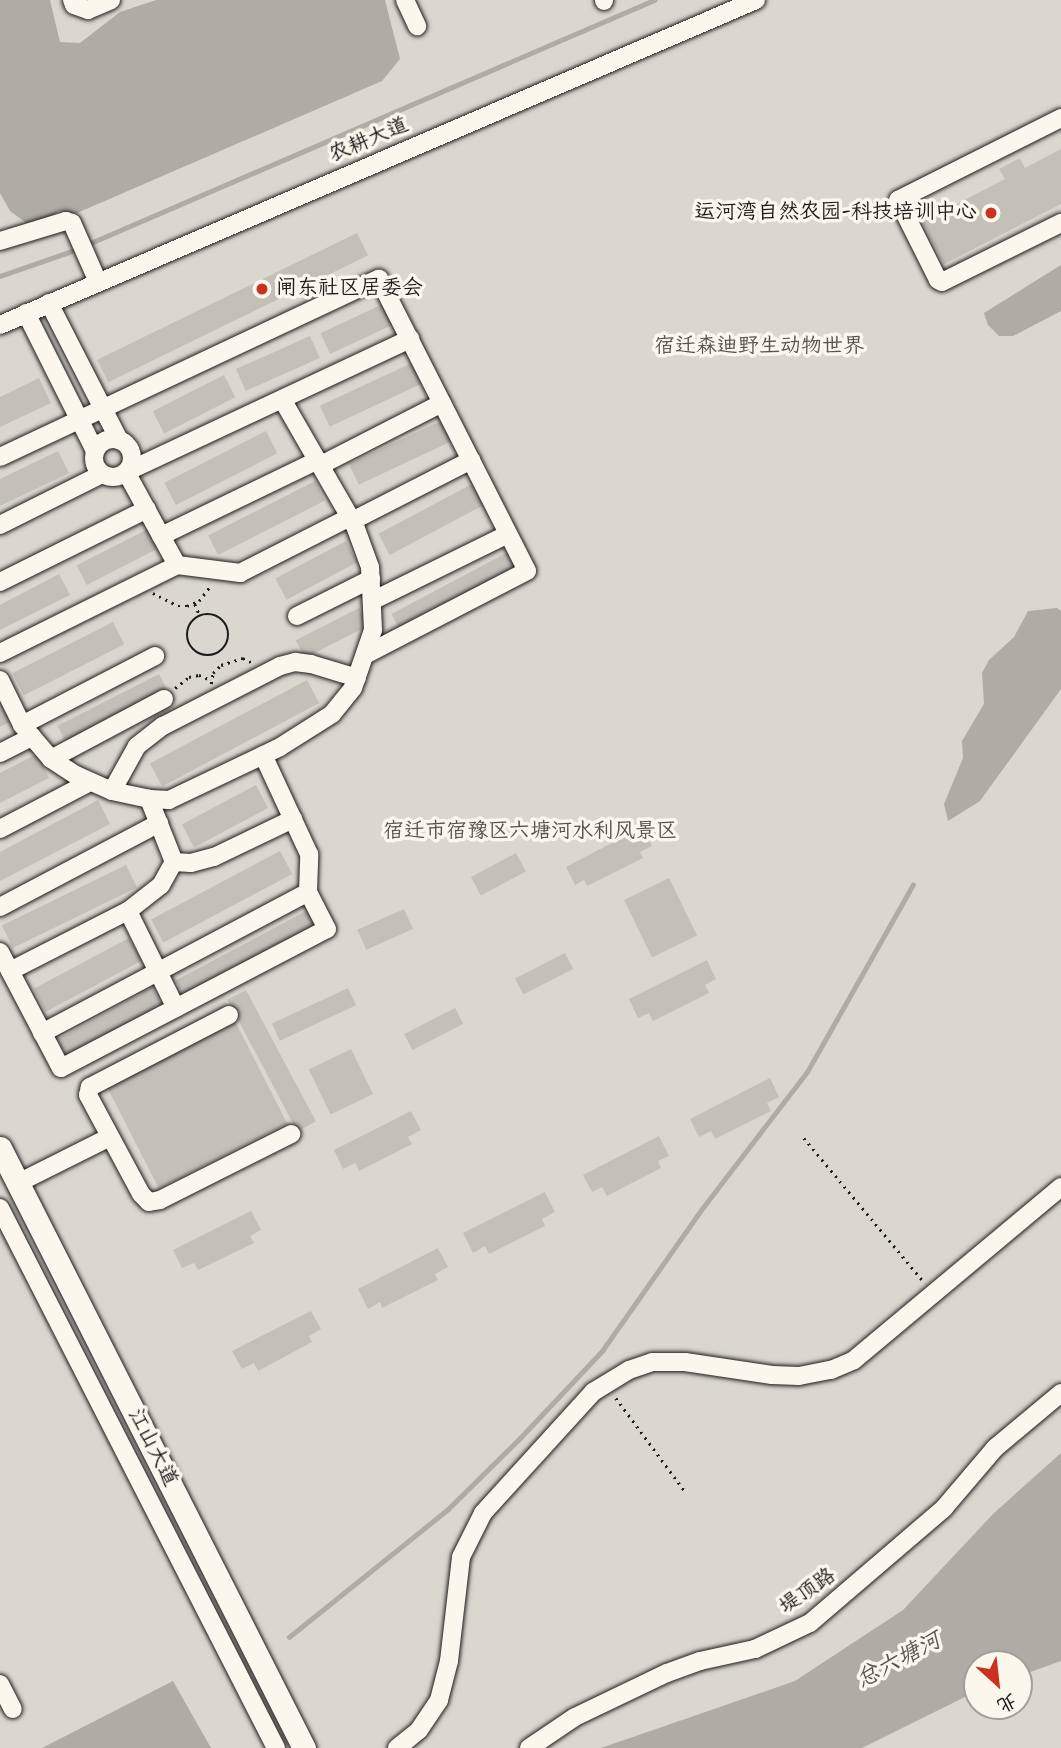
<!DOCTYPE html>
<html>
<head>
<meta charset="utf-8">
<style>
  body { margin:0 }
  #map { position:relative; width:1061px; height:1748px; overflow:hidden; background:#fbf7ec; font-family:Kalam,"LXGW WenKai TC",sans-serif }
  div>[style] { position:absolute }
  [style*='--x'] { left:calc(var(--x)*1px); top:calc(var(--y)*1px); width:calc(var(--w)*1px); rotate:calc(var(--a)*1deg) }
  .green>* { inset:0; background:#dad7ce }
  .water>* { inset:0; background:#afaca5 }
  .stream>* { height:4.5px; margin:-2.25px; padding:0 2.25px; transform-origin:2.25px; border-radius:2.25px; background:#afaca5 }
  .building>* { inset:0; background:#c3c0b8; transform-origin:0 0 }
  .path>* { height:2.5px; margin-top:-1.25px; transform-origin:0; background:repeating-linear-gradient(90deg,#1c1c1c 0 2px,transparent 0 7px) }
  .path>.ring { margin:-1.25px; padding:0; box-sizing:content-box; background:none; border:2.5px solid #1c1c1c; border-radius:50% }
  .roads { filter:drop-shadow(0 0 2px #1c1c1c) drop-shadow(0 0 2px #1c1c1c) }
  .minor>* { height:18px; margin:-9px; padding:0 9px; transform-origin:9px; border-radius:9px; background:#fbf7ec }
  .minor>.ring { margin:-9px; padding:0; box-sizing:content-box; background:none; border:18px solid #fbf7ec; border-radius:50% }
  .major>* { height:23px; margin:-11.5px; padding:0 11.5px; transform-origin:11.5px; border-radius:11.5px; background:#fbf7ec }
  .dots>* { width:19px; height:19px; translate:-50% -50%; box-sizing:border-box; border:4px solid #fbf7ec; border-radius:50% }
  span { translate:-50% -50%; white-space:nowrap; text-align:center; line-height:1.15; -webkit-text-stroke:7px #fbf7ec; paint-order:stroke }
  .street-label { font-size:21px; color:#1c1c1c }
  .poi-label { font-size:21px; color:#1c1c1c }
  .right { translate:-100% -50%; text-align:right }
  .left { translate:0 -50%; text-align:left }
  .park-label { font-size:21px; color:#555451 }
  .water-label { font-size:23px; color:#575653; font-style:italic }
  .north { position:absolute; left:963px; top:1650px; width:70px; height:70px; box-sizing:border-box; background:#fbf7ec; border:2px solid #a29f99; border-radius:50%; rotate:153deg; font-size:19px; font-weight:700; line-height:28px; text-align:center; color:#1c1c1c }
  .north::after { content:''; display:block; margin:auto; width:24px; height:32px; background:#c8321e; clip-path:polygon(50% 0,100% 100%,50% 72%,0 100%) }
</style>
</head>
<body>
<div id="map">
  <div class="green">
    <i style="clip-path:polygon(evenodd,0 0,1061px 0,1061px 1748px,0 1748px,0 0,977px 1664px,1019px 1664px,1019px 1706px,977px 1706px,977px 1664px)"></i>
  </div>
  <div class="water">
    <i style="clip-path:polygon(0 0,50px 0,60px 42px,80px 43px,120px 12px,156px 0,385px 0,400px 59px,382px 81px,77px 213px,59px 211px,37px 225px,25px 222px,10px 211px,0 193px)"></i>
    <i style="clip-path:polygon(1061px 265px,1061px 311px,1013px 336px,999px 336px,988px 325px,984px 313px)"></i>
    <i style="clip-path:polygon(1057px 608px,1061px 611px,1061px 689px,980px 801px,948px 821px,944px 804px,963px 758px,962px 741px,984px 704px,982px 673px,989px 660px,1014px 637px,1028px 611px)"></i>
    <i style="clip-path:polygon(1061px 1453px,1061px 1661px,1019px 1676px,1019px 1664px,977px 1664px,977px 1691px,862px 1748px,601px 1748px,795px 1681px,903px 1610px,993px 1514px)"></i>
    <i style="clip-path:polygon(173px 1681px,211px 1748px,42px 1748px)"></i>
  </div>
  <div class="stream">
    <i style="--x:86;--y:245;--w:619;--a:-23.33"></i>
    <i style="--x:0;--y:276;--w:83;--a:-19.1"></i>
    <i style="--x:289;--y:1637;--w:204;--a:-38.8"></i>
    <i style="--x:448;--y:1509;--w:101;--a:-44.6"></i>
    <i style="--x:520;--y:1438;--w:120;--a:-46.7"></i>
    <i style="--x:602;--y:1351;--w:172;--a:-54.9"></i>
    <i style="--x:701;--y:1210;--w:174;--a:-52.5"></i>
    <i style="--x:807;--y:1072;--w:215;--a:-60.5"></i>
  </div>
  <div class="building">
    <i style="clip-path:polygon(1061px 149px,1061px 204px,944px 264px,922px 222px,1005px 179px,999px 169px,1020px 158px,1025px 168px)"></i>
    <i style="left:357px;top:233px;width:25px;height:289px;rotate:64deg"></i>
    <i style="left:383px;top:304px;width:23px;height:69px;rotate:65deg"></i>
    <i style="left:310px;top:336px;width:24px;height:81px;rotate:66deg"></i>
    <i style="left:416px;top:361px;width:23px;height:106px;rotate:65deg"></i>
    <i style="left:224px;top:375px;width:25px;height:80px;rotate:63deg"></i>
    <i style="clip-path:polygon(39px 378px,51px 403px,0 427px,0 397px)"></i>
    <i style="left:445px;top:419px;width:23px;height:106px;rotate:65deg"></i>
    <i style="left:266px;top:431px;width:25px;height:114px;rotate:63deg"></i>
    <i style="clip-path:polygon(58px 451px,69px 473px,0 506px,0 479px)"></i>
    <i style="left:315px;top:481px;width:22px;height:120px;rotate:63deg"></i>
    <i style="left:472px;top:484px;width:24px;height:106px;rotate:62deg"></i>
    <i style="left:148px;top:529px;width:22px;height:80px;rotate:63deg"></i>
    <i style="left:346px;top:541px;width:24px;height:80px;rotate:62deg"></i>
    <i style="left:508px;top:552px;width:21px;height:132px;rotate:62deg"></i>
    <i style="clip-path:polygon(59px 574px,70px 595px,0 630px,0 605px)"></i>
    <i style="left:359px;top:608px;width:20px;height:71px;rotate:63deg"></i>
    <i style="left:113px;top:622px;width:25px;height:113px;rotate:63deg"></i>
    <i style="left:159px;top:674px;width:20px;height:114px;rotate:63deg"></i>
    <i style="left:307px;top:680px;width:26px;height:178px;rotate:62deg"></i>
    <i style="clip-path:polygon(0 702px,10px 722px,0 727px)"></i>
    <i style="clip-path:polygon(37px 754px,49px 778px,0 803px,0 773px)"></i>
    <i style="left:256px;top:785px;width:26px;height:84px;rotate:62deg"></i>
    <i style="clip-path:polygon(98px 800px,110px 824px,0 881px,0 852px)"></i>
    <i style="clip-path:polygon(642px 827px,652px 846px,640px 852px,643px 858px,587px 886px,584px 880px,575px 885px,566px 867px)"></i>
    <i style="left:280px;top:851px;width:26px;height:146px;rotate:62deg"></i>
    <i style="left:516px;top:853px;width:21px;height:51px;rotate:62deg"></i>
    <i style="left:126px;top:865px;width:25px;height:138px;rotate:64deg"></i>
    <i style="left:669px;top:878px;width:64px;height:50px;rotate:64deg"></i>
    <i style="left:404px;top:909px;width:22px;height:51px;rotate:66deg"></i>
    <i style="left:308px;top:910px;width:21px;height:150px;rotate:62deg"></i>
    <i style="left:129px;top:938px;width:26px;height:108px;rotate:62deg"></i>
    <i style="left:565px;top:953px;width:18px;height:56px;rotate:63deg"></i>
    <i style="clip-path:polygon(707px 960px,716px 979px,705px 985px,709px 993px,653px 1021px,649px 1013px,638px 1018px,629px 999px)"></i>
    <i style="left:152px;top:987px;width:25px;height:108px;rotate:61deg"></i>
    <i style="left:348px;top:988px;width:19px;height:84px;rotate:65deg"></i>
    <i style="left:246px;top:990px;width:149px;height:21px;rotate:62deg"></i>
    <i style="left:455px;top:1008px;width:18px;height:57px;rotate:63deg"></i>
    <i style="left:235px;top:1021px;width:115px;height:144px;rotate:63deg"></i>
    <i style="left:351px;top:1049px;width:50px;height:47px;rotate:64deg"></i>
    <i style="clip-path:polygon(770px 1078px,779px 1097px,767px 1103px,771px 1111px,715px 1139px,711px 1131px,699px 1137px,690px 1119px)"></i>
    <i style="clip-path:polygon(411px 1111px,421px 1130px,408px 1137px,412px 1144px,359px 1171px,355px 1163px,343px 1169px,334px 1150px)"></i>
    <i style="clip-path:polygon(659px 1136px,669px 1156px,658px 1161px,661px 1168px,607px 1196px,602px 1187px,592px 1192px,583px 1175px)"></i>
    <i style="clip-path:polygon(545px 1192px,555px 1212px,542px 1219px,545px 1226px,489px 1254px,485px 1246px,473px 1253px,463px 1233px)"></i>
    <i style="clip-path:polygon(251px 1211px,261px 1230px,250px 1236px,254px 1243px,198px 1270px,194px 1263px,182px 1268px,173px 1250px)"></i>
    <i style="clip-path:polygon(438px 1248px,448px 1267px,435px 1274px,438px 1280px,382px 1308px,380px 1302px,368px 1309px,358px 1289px)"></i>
    <i style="clip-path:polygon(311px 1311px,321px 1329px,309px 1336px,312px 1342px,258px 1371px,254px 1363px,242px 1369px,232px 1351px)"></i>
  </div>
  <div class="path">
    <i style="--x:153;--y:593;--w:28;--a:27"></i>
    <i style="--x:178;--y:606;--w:9;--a:0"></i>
    <i style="--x:187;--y:606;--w:13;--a:-23"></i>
    <i style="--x:199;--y:601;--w:20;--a:-53"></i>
    <i style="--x:195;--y:604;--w:13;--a:67"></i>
    <i class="ring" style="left:187px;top:614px;width:39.5px;height:39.5px"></i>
    <i style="--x:211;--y:684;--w:11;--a:-80"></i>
    <i style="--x:213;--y:673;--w:11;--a:-45"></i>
    <i style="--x:221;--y:665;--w:23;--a:-18"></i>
    <i style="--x:243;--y:658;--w:11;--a:27"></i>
    <i style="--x:175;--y:688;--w:18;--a:-38"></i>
    <i style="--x:189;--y:677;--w:10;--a:-11"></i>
    <i style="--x:199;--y:675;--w:13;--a:23"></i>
    <i style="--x:804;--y:1138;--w:189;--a:50.2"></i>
    <i style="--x:616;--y:1398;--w:114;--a:53.5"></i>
  </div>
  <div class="roads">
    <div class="minor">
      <i style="--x:72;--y:0;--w:5;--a:68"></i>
      <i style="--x:74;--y:5;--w:15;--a:20"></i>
      <i style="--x:88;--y:10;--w:25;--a:-23"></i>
      <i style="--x:405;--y:0;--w:29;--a:65"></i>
      <i style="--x:604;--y:0;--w:1;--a:90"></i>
      <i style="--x:1061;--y:118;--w:182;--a:153.3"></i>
      <i style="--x:898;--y:200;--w:89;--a:63.4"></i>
      <i style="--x:938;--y:280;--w:4;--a:27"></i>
      <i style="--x:942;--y:282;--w:133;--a:-26.4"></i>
      <i style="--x:0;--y:241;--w:69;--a:-16.9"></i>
      <i style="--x:66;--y:221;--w:6;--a:18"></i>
      <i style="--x:72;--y:223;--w:64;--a:66.2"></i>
      <i style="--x:49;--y:303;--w:154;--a:62.9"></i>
      <i style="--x:26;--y:313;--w:154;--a:63.4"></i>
      <i style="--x:0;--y:325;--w:823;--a:-23.26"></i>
      <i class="ring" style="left:94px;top:439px;width:20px;height:20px"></i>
      <i style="--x:0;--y:457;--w:419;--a:-25.2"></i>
      <i style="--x:379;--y:279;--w:327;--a:63.1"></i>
      <i style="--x:527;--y:571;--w:182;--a:152.6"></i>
      <i style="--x:321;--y:465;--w:136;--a:-27.1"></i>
      <i style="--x:352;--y:521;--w:134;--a:-27.1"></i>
      <i style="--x:0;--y:525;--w:114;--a:-26.6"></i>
      <i style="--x:161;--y:536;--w:174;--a:-25.8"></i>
      <i style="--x:177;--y:565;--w:106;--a:-118.7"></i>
      <i style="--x:126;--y:472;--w:314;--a:-25.1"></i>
      <i style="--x:0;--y:582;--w:164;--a:-26.4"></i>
      <i style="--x:374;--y:600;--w:149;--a:-26.2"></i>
      <i style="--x:297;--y:616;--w:83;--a:-26.6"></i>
      <i style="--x:0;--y:653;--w:198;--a:-26.4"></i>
      <i style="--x:177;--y:565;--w:64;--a:7.2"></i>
      <i style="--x:240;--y:573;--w:123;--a:-27"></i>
      <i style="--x:0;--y:680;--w:50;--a:63.9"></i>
      <i style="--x:22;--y:725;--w:45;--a:49.5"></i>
      <i style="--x:51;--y:759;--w:30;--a:33"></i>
      <i style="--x:76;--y:775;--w:39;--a:24"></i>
      <i style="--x:112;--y:791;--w:38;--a:12"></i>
      <i style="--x:149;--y:799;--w:20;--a:3"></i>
      <i style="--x:169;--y:800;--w:123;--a:-25.5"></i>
      <i style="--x:280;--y:747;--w:62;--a:-32.4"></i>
      <i style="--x:332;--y:714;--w:33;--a:-51"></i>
      <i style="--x:353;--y:688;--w:61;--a:-71"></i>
      <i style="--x:373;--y:630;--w:63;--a:-92.7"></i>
      <i style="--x:370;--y:567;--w:44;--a:-110.1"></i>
      <i style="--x:355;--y:526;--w:146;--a:-119.9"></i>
      <i style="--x:22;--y:725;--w:150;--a:-27.4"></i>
      <i style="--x:0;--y:753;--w:36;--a:-27"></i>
      <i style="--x:51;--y:759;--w:128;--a:-28"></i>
      <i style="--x:112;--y:791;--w:51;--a:-60.9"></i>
      <i style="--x:137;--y:746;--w:33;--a:-38"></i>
      <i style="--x:163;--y:726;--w:131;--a:-27.1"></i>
      <i style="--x:280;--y:666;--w:16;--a:-15"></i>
      <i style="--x:295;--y:662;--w:16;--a:7"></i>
      <i style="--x:311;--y:664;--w:48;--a:16.9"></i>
      <i style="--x:0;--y:829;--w:102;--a:-27.6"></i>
      <i style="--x:174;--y:862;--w:17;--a:3"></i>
      <i style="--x:191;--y:863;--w:24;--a:-15"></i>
      <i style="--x:214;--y:857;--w:88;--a:-25.7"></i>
      <i style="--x:0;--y:907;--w:180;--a:-27.8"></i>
      <i style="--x:128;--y:911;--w:108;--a:63.7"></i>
      <i style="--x:0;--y:952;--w:131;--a:62.3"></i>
      <i style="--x:61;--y:1068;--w:300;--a:-27.6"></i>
      <i style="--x:327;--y:929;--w:42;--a:-117.2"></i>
      <i style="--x:308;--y:892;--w:38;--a:-88"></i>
      <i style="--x:309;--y:854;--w:109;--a:-114.9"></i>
      <i style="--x:10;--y:971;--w:132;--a:-27"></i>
      <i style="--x:128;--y:911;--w:42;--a:-38.2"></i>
      <i style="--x:161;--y:885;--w:26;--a:-61"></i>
      <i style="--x:174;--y:862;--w:68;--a:-111.6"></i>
      <i style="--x:229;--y:1015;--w:157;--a:152.6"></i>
      <i style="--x:90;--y:1087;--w:8;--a:104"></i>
      <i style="--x:88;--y:1095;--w:112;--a:61.8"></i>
      <i style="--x:141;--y:1194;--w:11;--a:45"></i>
      <i style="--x:149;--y:1202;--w:11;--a:-10"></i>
      <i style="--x:160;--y:1200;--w:147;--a:-26.7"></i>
      <i style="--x:42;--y:1033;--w:301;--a:-27.9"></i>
      <i style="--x:18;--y:1183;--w:103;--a:-26.6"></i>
      <i style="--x:0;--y:1208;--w:606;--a:62.93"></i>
      <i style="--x:0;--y:1684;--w:28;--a:63"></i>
      <i style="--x:397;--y:1748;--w:28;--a:-39"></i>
      <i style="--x:419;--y:1730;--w:36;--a:-56"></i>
      <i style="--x:439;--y:1700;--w:40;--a:-75.6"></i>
      <i style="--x:449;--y:1661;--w:105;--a:-83.4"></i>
      <i style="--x:461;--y:1557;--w:49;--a:-63.4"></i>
      <i style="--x:483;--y:1513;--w:164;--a:-47.7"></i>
      <i style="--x:593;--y:1392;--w:42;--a:-31.4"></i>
      <i style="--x:629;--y:1370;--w:24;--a:-19"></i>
      <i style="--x:652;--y:1362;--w:33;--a:0"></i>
      <i style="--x:685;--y:1362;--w:88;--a:8.5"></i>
      <i style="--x:772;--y:1375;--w:27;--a:2"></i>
      <i style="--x:799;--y:1376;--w:33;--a:-11"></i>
      <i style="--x:831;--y:1370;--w:25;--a:-23"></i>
      <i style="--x:854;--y:1360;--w:270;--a:-39.9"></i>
      <i style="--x:529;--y:1748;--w:55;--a:-34"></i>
      <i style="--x:575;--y:1717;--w:102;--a:-25.6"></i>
      <i style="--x:667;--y:1673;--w:35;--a:-20"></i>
      <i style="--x:700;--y:1661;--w:56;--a:-12.3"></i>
      <i style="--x:755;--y:1649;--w:61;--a:-25.3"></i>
      <i style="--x:810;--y:1623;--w:177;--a:-40.6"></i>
      <i style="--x:944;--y:1508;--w:79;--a:-49.6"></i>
      <i style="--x:995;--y:1448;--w:86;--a:-39.8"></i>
    </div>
    <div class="major">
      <i style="--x:0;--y:1148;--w:673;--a:63.13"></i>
    </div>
  </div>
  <div class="dots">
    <i style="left:991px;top:213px;background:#c8321e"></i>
    <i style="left:262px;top:289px;background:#c8321e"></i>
  </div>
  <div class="street-label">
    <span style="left:369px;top:141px;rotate:-23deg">农耕大道</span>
    <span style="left:152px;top:1448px;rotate:63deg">江山大道</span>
    <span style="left:808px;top:1592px;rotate:-35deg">堤顶路</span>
  </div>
  <div class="poi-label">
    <span class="right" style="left:977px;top:213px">运河湾自然农园-科技培训中心</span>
    <span class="left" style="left:276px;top:289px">闸东社区居委会</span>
  </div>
  <div class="park-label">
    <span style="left:759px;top:347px">宿迁森迪野生动物世界</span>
    <span style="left:530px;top:832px">宿迁市宿豫区六塘河水利风景区</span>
  </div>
  <div class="water-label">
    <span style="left:899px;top:1661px;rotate:-28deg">总六塘河</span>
  </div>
  <div class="north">北</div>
</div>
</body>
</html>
